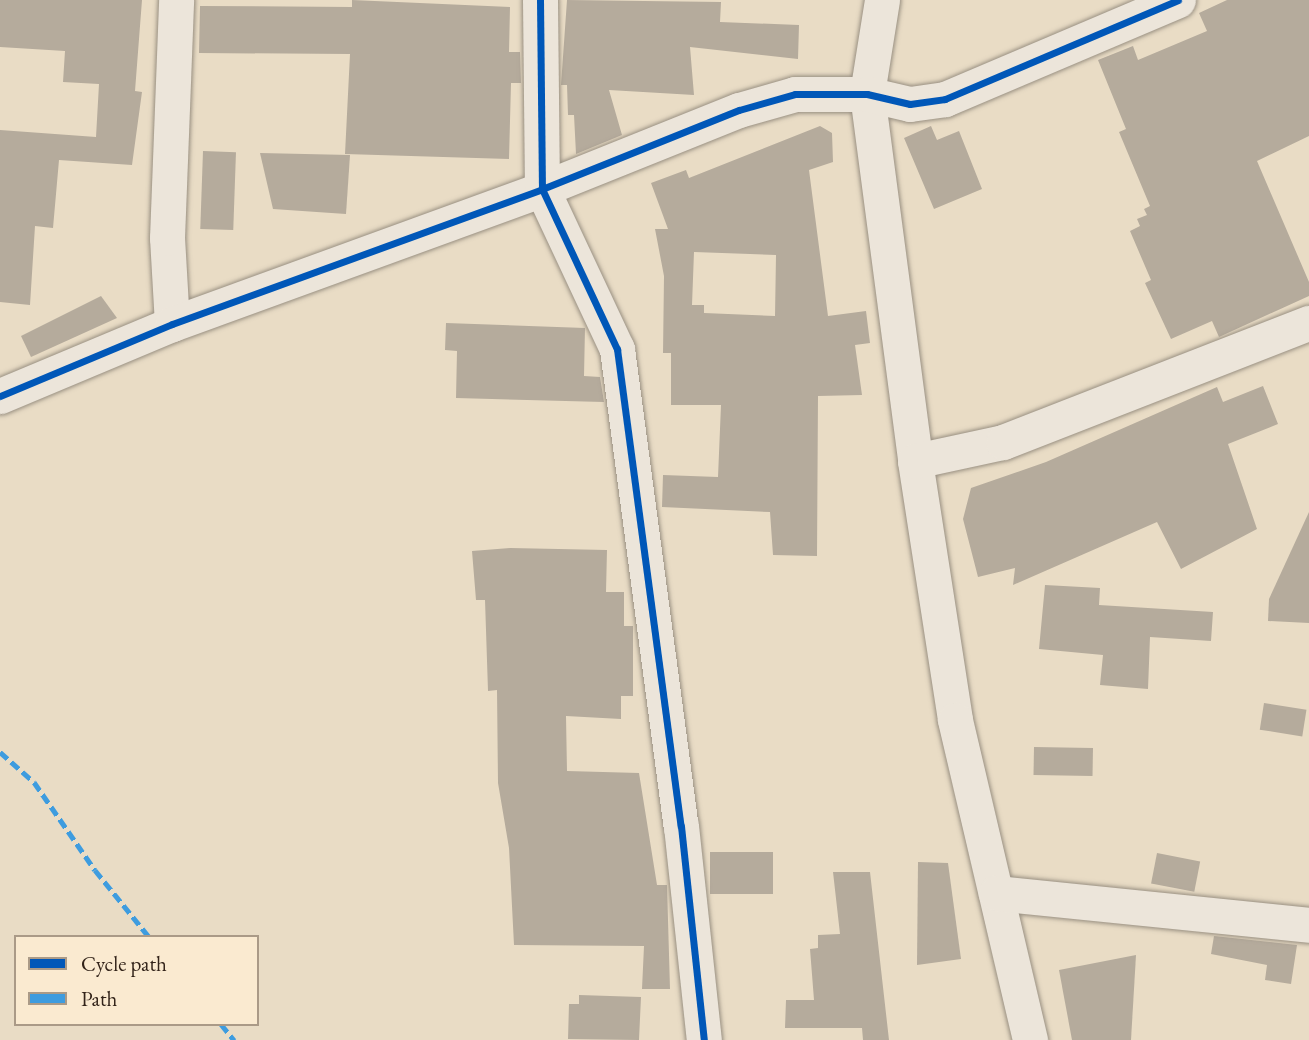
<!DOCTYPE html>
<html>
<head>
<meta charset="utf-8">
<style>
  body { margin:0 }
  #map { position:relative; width:1309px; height:1040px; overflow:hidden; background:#e9dcc5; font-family:"EB Garamond",serif }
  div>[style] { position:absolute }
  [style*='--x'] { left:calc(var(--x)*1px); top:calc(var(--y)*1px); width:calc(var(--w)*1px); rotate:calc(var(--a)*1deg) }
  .building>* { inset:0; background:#b5ab9c; transform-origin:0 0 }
  .roads { filter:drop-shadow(0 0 2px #999082) drop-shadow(0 0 2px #999082) }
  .minor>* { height:35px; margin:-17.5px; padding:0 17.5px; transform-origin:17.5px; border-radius:17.5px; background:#ece5da }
  .quiet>* { height:5px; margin-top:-2.5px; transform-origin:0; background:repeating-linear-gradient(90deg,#3e9cdf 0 10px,transparent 0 15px) }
  .cycleway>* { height:7px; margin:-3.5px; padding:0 3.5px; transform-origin:3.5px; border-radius:3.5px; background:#0057b8 }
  span { translate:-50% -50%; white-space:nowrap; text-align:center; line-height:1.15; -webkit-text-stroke:5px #faead0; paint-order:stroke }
  .legend { position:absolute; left:14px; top:935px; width:245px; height:91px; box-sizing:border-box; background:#faead0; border:2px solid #aa9a87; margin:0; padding:9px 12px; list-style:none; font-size:21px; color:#322319 }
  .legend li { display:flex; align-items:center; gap:14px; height:35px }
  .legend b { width:35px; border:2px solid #aa9a87 }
</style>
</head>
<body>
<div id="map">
  <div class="building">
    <i style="clip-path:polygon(0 0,142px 0,135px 91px,142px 92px,132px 165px,59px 160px,53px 228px,35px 226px,30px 305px,0 302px,0 130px,96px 137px,99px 84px,63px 82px,65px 51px,0 47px)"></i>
    <i style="clip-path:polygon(352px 0,510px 7px,509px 52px,520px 52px,521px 83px,511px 83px,509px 159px,345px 154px,350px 54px,199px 53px,200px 6px,352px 7px)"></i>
    <i style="clip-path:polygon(567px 0,721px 2px,720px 22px,799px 25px,798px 59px,690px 47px,694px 95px,609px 90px,622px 135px,576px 154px,574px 115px,568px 115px,567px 85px,561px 85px)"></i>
    <i style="clip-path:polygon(1227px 0,1309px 0,1309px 136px,1257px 161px,1309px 282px,1309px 296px,1219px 337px,1212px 321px,1171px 339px,1145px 283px,1151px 280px,1130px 231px,1140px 226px,1137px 219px,1147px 215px,1144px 209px,1150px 206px,1119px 132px,1126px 129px,1098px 60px,1133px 46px,1138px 60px,1207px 31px,1199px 13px)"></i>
    <i style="clip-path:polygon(evenodd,820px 126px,832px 133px,833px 162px,809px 170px,828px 316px,866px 311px,870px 343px,855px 345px,862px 395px,818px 396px,817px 556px,773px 555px,770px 512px,662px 507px,663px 475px,718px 477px,721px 405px,671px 405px,671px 353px,663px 353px,664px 276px,655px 229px,668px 229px,651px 183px,686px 170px,689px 178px,820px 126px,694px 252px,776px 255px,775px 316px,704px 313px,704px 305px,692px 305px,694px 252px)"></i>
    <i style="clip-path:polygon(931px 126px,937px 140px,959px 131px,982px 189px,934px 209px,904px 138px)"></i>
    <i style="left:203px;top:151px;width:33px;height:78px;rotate:2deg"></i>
    <i style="clip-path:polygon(260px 153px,350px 155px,346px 214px,273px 209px)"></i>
    <i style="clip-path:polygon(101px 296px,117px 318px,31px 357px,21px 336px)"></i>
    <i style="clip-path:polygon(446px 323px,585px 328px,584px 376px,600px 377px,604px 402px,456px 398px,457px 351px,445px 350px)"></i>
    <i style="clip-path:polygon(1263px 386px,1278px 424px,1228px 444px,1257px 529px,1181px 569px,1157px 522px,1013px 585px,1015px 568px,978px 577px,963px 519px,971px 488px,1046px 462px,1217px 387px,1223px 402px)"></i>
    <i style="clip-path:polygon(1309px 512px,1309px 623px,1268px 621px,1269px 599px)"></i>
    <i style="clip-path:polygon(510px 548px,607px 550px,606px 592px,624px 592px,624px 626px,633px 626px,633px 696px,621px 696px,621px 719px,566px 716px,567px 771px,639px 773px,657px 885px,667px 885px,670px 989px,642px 989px,644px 946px,514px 945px,509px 848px,498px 783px,497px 690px,488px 691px,485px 600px,476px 600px,472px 551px)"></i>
    <i style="clip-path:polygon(1045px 585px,1100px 588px,1099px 605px,1213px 612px,1211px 641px,1150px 637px,1148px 689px,1100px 685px,1103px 655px,1039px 649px)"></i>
    <i style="left:1264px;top:703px;width:43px;height:27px;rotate:9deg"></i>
    <i style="left:1034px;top:747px;width:59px;height:28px;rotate:1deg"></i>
    <i style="left:710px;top:852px;width:63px;height:42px"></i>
    <i style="left:1157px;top:853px;width:44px;height:31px;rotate:11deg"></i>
    <i style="clip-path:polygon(918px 862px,948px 863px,961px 959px,917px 965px)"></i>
    <i style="clip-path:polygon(833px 872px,870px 872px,889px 1040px,863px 1040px,862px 1028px,785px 1028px,786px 1000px,814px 1000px,810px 949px,818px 948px,818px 935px,840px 934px)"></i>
    <i style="clip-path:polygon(1214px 936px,1297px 945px,1291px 984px,1265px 980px,1267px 965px,1211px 954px)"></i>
    <i style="clip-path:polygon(1136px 955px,1131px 1040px,1072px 1040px,1059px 970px)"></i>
    <i style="clip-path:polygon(579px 995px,641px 997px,639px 1040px,568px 1039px,569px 1004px,579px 1004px)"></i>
  </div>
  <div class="roads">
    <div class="minor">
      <i style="--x:540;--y:0;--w:189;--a:89.4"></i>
      <i style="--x:542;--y:189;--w:177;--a:64.9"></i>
      <i style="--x:617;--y:349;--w:481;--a:82.4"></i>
      <i style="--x:681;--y:826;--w:215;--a:83.9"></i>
      <i style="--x:882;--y:0;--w:95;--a:99.1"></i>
      <i style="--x:867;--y:94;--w:370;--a:82.5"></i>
      <i style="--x:915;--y:461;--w:262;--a:81.2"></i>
      <i style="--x:955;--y:720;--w:329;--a:76.8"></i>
      <i style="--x:172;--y:324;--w:86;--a:-93.3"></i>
      <i style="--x:167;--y:238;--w:238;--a:-87.8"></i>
      <i style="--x:0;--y:396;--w:186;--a:-22.7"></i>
      <i style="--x:172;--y:324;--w:394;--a:-20"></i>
      <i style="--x:542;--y:189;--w:212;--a:-21.9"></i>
      <i style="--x:739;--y:110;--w:58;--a:-15.9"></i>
      <i style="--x:795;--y:94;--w:72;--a:0"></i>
      <i style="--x:867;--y:94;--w:44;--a:13.1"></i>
      <i style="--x:910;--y:104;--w:35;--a:-8"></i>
      <i style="--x:945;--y:99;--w:253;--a:-23"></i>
      <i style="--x:915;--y:461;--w:90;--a:-12.2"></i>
      <i style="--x:1003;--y:442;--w:328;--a:-21.3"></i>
      <i style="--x:996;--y:893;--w:315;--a:5.8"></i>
    </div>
  </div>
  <div class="quiet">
    <i style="--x:0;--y:752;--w:45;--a:41.4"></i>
    <i style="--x:34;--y:782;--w:107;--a:55.3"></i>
    <i style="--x:95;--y:870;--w:86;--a:51.1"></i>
    <i style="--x:221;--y:1024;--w:21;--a:51"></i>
  </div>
  <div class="cycleway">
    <i style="--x:540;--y:0;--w:189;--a:89.4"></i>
    <i style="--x:542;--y:189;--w:177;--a:64.9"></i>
    <i style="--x:617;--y:349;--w:481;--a:82.4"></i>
    <i style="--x:681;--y:826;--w:215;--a:83.9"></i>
    <i style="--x:0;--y:396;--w:186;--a:-22.7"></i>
    <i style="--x:172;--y:324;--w:394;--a:-20"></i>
    <i style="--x:542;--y:189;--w:212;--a:-21.9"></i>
    <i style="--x:739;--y:110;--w:58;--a:-15.9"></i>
    <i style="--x:795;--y:94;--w:72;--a:0"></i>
    <i style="--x:867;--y:94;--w:44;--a:13.1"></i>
    <i style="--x:910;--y:104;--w:35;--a:-8"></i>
    <i style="--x:945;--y:99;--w:253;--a:-23"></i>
  </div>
  <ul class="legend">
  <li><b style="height:9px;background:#0057b8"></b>Cycle path</li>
  <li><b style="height:9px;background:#3e9cdf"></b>Path</li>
  </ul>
</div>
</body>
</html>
